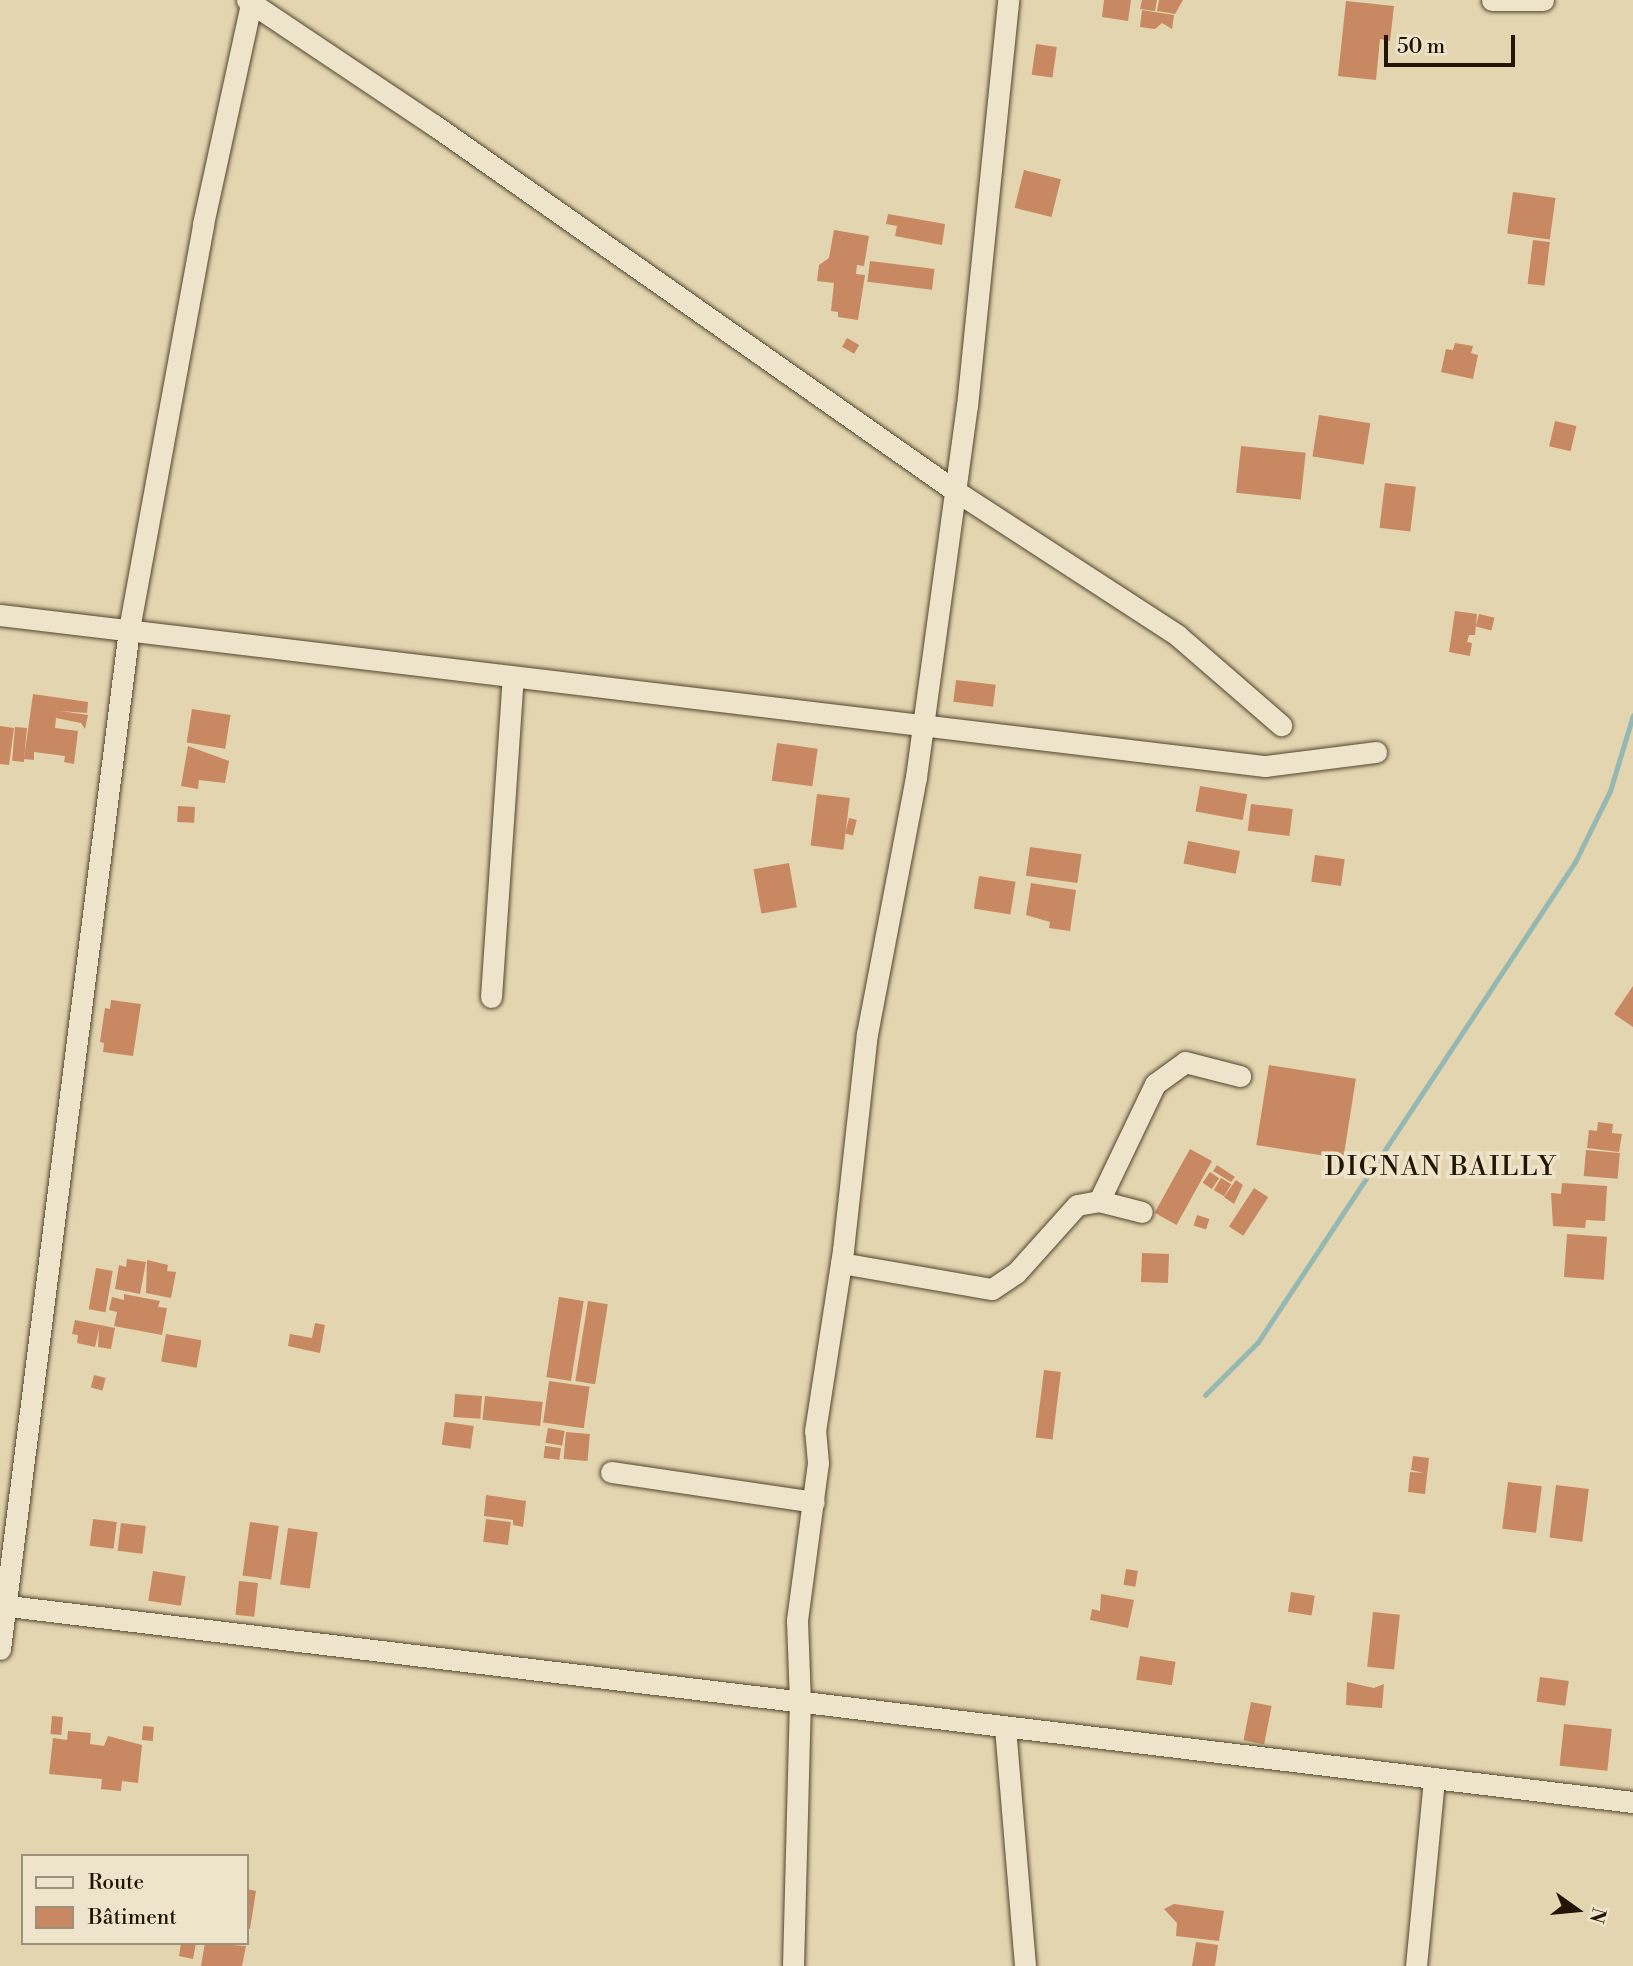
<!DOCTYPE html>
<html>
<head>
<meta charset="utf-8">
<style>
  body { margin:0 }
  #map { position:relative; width:1633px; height:1966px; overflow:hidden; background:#e3d5af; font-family:"Libre Bodoni",serif }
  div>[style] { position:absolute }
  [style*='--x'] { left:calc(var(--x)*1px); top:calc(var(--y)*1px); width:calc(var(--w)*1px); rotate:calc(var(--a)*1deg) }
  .stream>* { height:5px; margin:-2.5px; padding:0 2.5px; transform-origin:2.5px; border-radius:2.5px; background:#96b8b2 }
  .building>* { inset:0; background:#c88862; transform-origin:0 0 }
  .roads { filter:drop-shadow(0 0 2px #52452e) drop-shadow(0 0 2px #52452e) }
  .street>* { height:21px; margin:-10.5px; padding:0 10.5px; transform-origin:10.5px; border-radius:10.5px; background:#ede4cb }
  span { translate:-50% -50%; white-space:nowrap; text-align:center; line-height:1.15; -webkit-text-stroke:7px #ede4cb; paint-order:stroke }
  .quarter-label { font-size:26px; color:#221503; letter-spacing:2px }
  .legend { position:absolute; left:21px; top:1854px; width:228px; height:91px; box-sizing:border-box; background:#ede4cb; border:2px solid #9c917b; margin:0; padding:9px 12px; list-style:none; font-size:21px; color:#221503 }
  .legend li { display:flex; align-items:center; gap:14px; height:35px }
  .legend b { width:35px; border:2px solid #9c917b }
  .north { position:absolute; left:1542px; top:1875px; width:70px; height:70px; -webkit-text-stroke:5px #ede4cb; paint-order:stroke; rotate:105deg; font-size:19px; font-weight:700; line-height:28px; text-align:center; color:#221503 }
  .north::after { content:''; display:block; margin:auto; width:24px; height:32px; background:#221503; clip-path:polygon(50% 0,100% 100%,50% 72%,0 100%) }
  .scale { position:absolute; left:1384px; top:35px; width:131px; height:32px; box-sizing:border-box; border:4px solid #221503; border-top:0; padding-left:9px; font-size:21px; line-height:24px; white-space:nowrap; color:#221503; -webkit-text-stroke:5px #ede4cb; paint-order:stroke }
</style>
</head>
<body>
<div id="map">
  <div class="stream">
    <i style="--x:1205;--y:1395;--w:75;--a:-45"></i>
    <i style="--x:1258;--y:1342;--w:575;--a:-56.56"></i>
    <i style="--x:1575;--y:862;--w:79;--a:-63.8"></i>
    <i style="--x:1610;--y:791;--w:79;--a:-73.2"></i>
  </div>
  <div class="building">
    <i style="clip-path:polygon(1104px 0,1131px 0,1128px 21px,1102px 17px)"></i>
    <i style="clip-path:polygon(1142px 0,1157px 0,1155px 11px,1140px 9px)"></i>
    <i style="clip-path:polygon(1159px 0,1183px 0,1175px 14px,1157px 11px)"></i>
    <i style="clip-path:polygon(1346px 1px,1394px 6px,1390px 41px,1380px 39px,1376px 80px,1338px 76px)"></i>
    <i style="clip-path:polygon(1142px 10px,1174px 15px,1172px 29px,1162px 23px,1155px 29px,1140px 27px)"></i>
    <i style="left:1036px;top:44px;width:21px;height:31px;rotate:8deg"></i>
    <i style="left:1024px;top:170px;width:38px;height:39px;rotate:14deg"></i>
    <i style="left:1513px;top:192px;width:43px;height:42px;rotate:8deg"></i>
    <i style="clip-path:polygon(888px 214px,945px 224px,942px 245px,895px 236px,897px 226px,886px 224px)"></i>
    <i style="clip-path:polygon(834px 230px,869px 236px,864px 266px,857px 265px,856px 274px,865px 275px,858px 320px,838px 317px,838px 312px,831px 311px,834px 283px,817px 281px,819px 265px,829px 258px)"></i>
    <i style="left:1533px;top:240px;width:17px;height:44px;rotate:7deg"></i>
    <i style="left:870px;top:261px;width:65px;height:21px;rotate:7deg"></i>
    <i style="left:847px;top:338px;width:14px;height:10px;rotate:30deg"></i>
    <i style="clip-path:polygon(1455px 343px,1473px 346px,1471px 353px,1478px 355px,1473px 379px,1441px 372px,1446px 349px,1453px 350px)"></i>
    <i style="left:1319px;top:415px;width:52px;height:42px;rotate:9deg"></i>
    <i style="left:1555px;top:421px;width:22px;height:26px;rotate:13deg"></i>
    <i style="left:1241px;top:446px;width:65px;height:47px;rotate:6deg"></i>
    <i style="left:1385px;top:483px;width:31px;height:45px;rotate:7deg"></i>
    <i style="clip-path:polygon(1455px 611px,1477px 614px,1475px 635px,1469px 635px,1467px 642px,1472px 643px,1470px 656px,1449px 652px)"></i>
    <i style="left:1479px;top:614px;width:16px;height:13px;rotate:14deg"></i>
    <i style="left:956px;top:680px;width:40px;height:22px;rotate:7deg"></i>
    <i style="clip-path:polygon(33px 694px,88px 702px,87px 713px,60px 711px,88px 715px,85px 729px,81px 723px,56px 718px,55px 728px,78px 731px,74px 764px,64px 762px,65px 756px,34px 752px,34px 760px,24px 759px)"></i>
    <i style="left:192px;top:709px;width:39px;height:34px;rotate:9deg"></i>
    <i style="clip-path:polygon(0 726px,14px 728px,9px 765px,0 764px)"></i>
    <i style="left:15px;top:727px;width:12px;height:34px;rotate:5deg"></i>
    <i style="left:777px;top:743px;width:41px;height:38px;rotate:8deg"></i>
    <i style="clip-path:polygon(188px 746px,229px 761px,225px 783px,199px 780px,198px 789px,181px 786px)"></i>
    <i style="left:1200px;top:786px;width:48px;height:26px;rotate:10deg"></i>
    <i style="left:817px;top:794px;width:33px;height:52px;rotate:7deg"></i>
    <i style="left:1251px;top:804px;width:42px;height:27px;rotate:7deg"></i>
    <i style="left:178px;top:806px;width:17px;height:16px;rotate:3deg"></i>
    <i style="left:849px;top:818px;width:8px;height:16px;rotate:14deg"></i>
    <i style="left:1188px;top:841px;width:53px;height:23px;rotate:11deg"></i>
    <i style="left:1030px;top:847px;width:52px;height:29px;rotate:8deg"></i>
    <i style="left:1315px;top:855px;width:30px;height:27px;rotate:8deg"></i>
    <i style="left:789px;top:863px;width:45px;height:36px;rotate:80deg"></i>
    <i style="left:979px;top:876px;width:37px;height:33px;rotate:9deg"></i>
    <i style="clip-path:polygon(1031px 883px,1076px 890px,1070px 931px,1049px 928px,1050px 922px,1026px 915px)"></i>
    <i style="clip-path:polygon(1633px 986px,1633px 1027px,1614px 1014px)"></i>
    <i style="clip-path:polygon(111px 1000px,141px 1004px,133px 1056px,103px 1052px,104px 1043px,100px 1042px,105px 1008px,110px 1009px)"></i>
    <i style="left:1269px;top:1065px;width:88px;height:81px;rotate:9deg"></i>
    <i style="clip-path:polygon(1598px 1122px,1613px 1124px,1612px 1133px,1622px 1134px,1619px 1152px,1587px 1148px,1589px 1130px,1597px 1131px)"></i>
    <i style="left:1190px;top:1149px;width:25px;height:73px;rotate:29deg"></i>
    <i style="left:1586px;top:1150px;width:34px;height:26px;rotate:5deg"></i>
    <i style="clip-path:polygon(1217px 1165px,1235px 1177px,1231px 1182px,1213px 1171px)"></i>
    <i style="left:1210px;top:1172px;width:11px;height:13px;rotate:34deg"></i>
    <i style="left:1221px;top:1178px;width:12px;height:14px;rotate:31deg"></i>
    <i style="clip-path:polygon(1236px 1180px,1243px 1185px,1234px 1204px,1224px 1197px)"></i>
    <i style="clip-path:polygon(1562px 1183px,1607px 1186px,1605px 1221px,1586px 1220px,1585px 1228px,1553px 1226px,1551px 1193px,1561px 1194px)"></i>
    <i style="left:1254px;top:1188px;width:17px;height:46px;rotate:33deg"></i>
    <i style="left:1197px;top:1215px;width:13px;height:11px;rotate:18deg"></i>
    <i style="left:1567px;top:1234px;width:40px;height:43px;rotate:4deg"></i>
    <i style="left:1142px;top:1253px;width:27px;height:29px;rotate:2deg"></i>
    <i style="clip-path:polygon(127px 1259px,146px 1262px,140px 1294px,115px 1289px,119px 1265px,126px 1267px)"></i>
    <i style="clip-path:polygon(147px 1260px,168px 1265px,167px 1271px,176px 1272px,171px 1298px,146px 1293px)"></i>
    <i style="left:96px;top:1268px;width:17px;height:42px;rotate:10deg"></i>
    <i style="clip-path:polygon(124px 1294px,160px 1301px,158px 1307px,167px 1308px,162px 1335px,114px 1326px,117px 1312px,109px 1310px,112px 1297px,124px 1300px)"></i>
    <i style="left:559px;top:1297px;width:25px;height:81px;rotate:9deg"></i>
    <i style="left:588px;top:1301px;width:20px;height:81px;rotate:9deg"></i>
    <i style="clip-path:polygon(75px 1320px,115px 1328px,111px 1349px,98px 1347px,99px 1329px,95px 1347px,77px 1343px,78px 1335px,72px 1334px)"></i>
    <i style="clip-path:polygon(315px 1323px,325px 1325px,320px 1353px,288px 1346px,290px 1334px,312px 1338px)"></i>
    <i style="left:166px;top:1334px;width:36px;height:28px;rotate:10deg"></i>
    <i style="left:1044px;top:1370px;width:17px;height:68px;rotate:7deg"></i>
    <i style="left:94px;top:1375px;width:12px;height:13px;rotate:14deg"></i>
    <i style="left:549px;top:1381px;width:41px;height:42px;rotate:8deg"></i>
    <i style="left:455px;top:1394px;width:27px;height:23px;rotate:4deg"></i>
    <i style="left:485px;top:1396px;width:58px;height:24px;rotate:6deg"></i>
    <i style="left:445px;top:1422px;width:29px;height:23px;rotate:8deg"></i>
    <i style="left:548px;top:1428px;width:17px;height:15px;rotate:10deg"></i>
    <i style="left:566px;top:1432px;width:24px;height:27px;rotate:5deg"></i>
    <i style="left:545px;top:1446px;width:16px;height:12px;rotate:7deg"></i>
    <i style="clip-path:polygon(1413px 1456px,1429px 1458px,1425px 1494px,1408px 1492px,1410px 1472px,1424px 1473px,1411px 1470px)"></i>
    <i style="left:1508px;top:1482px;width:34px;height:47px;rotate:7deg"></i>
    <i style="left:1556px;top:1485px;width:33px;height:53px;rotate:7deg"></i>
    <i style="clip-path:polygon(486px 1495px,526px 1501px,523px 1527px,513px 1525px,513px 1520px,484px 1516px)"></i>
    <i style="left:93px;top:1519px;width:24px;height:27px;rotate:7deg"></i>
    <i style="left:486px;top:1519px;width:25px;height:23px;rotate:7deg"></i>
    <i style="left:250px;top:1522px;width:29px;height:54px;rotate:8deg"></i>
    <i style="left:121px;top:1523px;width:25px;height:28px;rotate:7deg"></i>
    <i style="left:288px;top:1528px;width:30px;height:57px;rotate:8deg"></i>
    <i style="left:1126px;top:1569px;width:12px;height:16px;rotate:9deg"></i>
    <i style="left:153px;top:1571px;width:33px;height:30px;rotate:9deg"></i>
    <i style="left:239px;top:1581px;width:19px;height:34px;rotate:6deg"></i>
    <i style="left:1291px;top:1592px;width:24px;height:20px;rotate:9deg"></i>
    <i style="clip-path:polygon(1101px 1594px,1134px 1600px,1128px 1628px,1090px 1620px,1092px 1609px,1100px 1611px)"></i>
    <i style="left:1373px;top:1612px;width:27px;height:55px;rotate:6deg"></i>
    <i style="left:1140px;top:1656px;width:36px;height:24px;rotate:9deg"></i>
    <i style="left:1540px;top:1677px;width:29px;height:25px;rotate:8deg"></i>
    <i style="clip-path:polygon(1347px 1682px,1374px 1688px,1384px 1684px,1382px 1708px,1346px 1705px)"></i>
    <i style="left:1251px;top:1702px;width:21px;height:39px;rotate:11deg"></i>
    <i style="left:52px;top:1716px;width:11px;height:18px;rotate:5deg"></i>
    <i style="left:1564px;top:1724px;width:48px;height:42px;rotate:6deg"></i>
    <i style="left:143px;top:1726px;width:11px;height:14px;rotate:5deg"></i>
    <i style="clip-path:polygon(68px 1731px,91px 1733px,90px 1744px,104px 1746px,108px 1736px,142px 1745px,138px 1783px,122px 1781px,121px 1791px,101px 1789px,102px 1779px,49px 1774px,53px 1738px,67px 1740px)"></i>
    <i style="clip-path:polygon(247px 1889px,256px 1891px,250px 1929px,247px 1928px)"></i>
    <i style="clip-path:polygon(1174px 1904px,1224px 1911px,1219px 1941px,1176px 1936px,1177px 1923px,1164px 1909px)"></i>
    <i style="clip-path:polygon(1196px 1942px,1218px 1945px,1215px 1966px,1192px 1966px)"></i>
    <i style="clip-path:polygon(181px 1943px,196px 1943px,193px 1959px,179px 1956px)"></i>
    <i style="clip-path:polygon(205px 1943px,246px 1946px,242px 1966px,201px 1966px)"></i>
  </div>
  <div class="roads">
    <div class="street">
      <i style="--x:247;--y:0;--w:225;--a:33.8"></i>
      <i style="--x:434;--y:125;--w:635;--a:35.07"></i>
      <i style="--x:954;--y:490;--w:266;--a:33"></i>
      <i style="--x:1177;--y:635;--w:138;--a:40.9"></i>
      <i style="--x:1492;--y:0;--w:51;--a:0"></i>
      <i style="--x:0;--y:615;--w:1274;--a:6.81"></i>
      <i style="--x:1265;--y:766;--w:112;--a:-7.2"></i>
      <i style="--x:491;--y:997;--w:320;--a:-86.1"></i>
      <i style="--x:1099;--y:1201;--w:130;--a:-64.4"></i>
      <i style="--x:1155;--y:1084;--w:37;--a:-36"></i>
      <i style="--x:1185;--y:1062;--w:57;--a:14.3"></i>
      <i style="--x:841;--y:1263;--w:153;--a:9.8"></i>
      <i style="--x:992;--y:1289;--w:29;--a:-34"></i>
      <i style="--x:1016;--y:1273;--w:91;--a:-48.1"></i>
      <i style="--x:1077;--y:1205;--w:22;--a:-10"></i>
      <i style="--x:1099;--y:1201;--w:44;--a:14.3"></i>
      <i style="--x:611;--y:1472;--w:205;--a:8.4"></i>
      <i style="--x:0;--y:1605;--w:1645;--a:6.88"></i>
      <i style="--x:0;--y:1649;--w:1028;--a:-82.79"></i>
      <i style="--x:129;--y:629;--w:412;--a:-79.6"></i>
      <i style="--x:203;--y:224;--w:226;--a:-77.7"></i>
      <i style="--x:1005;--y:1727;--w:240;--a:85.2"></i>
      <i style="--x:793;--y:1966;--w:264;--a:-88.5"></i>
      <i style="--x:800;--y:1702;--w:82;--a:-92.1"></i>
      <i style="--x:797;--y:1620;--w:158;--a:-82.4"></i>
      <i style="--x:818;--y:1463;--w:32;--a:-95"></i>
      <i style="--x:815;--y:1431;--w:183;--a:-81.2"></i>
      <i style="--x:843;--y:1250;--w:217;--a:-83.7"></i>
      <i style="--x:867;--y:1034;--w:262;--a:-79.2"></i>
      <i style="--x:916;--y:777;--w:374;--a:-82.2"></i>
      <i style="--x:967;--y:406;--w:408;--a:-84.2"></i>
      <i style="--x:1416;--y:1966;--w:189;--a:-84.5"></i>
    </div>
  </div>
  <div class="quarter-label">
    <span style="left:1441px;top:1168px">DIGNAN BAILLY</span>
  </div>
  <ul class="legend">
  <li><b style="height:9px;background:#ede4cb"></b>Route</li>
  <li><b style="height:19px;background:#c88862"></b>Bâtiment</li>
  </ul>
  <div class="north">N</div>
  <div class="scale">50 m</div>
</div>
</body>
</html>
